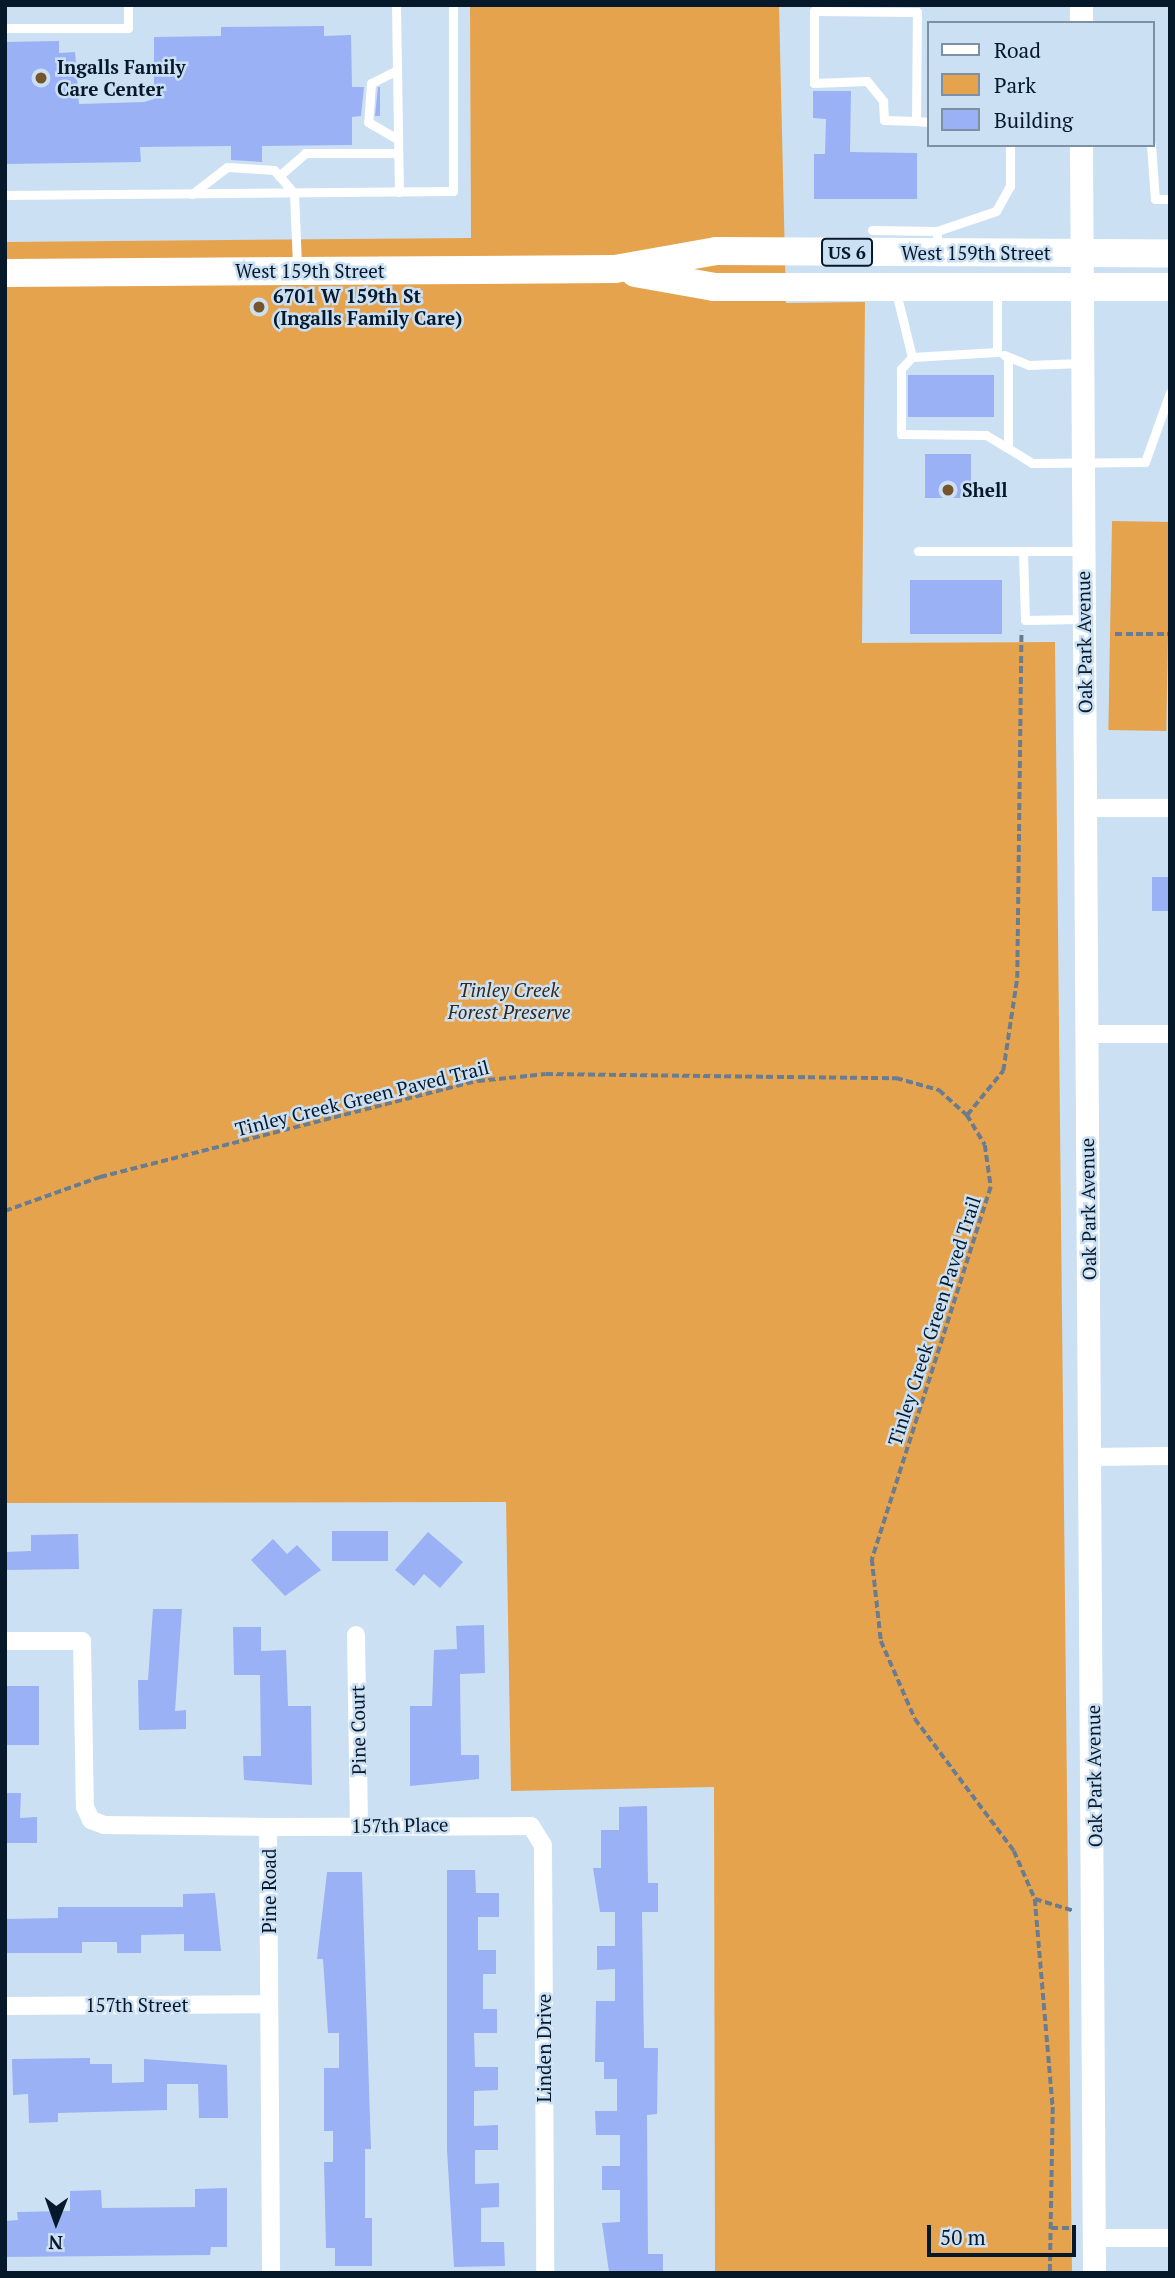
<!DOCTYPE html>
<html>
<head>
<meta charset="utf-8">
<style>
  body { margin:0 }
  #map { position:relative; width:1175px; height:2278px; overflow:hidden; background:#cce0f4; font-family:"PT Serif",serif }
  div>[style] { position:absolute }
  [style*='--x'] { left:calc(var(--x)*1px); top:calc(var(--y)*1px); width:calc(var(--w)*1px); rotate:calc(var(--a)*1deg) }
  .green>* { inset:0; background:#e6a34e; transform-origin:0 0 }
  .building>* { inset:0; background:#9ab1f5; transform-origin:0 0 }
  .path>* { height:3.5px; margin-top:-1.75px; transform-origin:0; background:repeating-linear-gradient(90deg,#6a7d90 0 7px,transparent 0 10.5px) }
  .service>* { height:9px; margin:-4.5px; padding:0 4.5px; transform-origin:4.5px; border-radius:4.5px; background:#fff }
  .minor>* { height:18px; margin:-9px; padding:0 9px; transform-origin:9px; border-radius:9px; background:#fff }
  .tertiary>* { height:23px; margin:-11.5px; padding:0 11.5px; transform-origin:11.5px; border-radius:11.5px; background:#fff }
  .primary>* { height:28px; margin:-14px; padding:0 14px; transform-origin:14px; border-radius:14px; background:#fff }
  .dots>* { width:19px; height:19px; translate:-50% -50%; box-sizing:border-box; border:4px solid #cce0f4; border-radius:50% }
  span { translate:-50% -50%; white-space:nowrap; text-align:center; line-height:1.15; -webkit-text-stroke:5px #cce0f4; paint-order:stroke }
  .shield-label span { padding:2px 5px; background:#cce0f4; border:2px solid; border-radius:5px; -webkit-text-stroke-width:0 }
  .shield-label { font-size:18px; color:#06192b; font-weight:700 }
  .poi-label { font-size:19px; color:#06192b; font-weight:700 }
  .left { translate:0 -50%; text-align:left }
  .street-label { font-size:19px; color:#06192b }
  .park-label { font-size:19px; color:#382814; font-style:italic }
  .frame { position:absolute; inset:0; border:7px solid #06192b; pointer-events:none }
  .legend { position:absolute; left:927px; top:21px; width:228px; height:126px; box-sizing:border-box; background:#cce0f4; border:2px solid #7d90a4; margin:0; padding:9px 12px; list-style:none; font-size:21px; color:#06192b }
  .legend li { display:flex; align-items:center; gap:14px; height:35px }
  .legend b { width:35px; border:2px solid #7d90a4 }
  .north { position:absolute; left:21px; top:2187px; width:70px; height:70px; -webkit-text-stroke:5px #cce0f4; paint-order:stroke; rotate:181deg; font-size:19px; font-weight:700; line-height:28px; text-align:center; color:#06192b }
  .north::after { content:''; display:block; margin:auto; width:24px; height:32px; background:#06192b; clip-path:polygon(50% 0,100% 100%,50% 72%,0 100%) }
  .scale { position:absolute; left:927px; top:2225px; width:149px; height:32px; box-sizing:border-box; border:4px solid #06192b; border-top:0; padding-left:9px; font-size:21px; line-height:24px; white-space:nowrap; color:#06192b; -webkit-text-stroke:5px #cce0f4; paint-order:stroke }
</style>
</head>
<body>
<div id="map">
  <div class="green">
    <i style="clip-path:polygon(470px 5px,779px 5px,786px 303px,865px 302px,862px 643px,1055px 642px,1072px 2273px,715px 2273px,714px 1787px,511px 1791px,506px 1502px,5px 1503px,5px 242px,471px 238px)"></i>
    <i style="left:1112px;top:521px;width:58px;height:209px;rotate:1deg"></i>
  </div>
  <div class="building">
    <i style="clip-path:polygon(324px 26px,324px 36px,351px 35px,352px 87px,364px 87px,361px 116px,352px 117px,352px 145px,262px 146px,262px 162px,231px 160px,231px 146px,140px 147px,141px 162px,5px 164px,5px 42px,59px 41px,59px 53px,75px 52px,79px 104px,144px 102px,154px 99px,154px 37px,221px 36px,221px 27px)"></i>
    <i style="clip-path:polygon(380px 87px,380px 116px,375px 116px,378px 87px)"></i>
    <i style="clip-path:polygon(813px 91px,851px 91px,850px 152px,917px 153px,917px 199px,814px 199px,814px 154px,825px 154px,826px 119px,813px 118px)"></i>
    <i style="left:908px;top:375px;width:86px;height:42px"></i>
    <i style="left:971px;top:454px;width:44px;height:46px;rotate:90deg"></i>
    <i style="left:1002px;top:580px;width:54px;height:92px;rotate:90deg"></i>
    <i style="left:1152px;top:877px;width:18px;height:34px"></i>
    <i style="left:332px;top:1531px;width:56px;height:30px"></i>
    <i style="clip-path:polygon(428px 1532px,463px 1562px,440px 1588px,424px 1574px,414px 1586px,395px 1570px)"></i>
    <i style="clip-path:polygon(78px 1534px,79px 1569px,5px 1570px,5px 1552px,31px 1551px,31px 1535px)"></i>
    <i style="clip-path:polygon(273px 1539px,287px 1554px,297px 1545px,321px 1570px,285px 1596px,251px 1560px)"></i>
    <i style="clip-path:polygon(153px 1609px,182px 1609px,175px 1711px,186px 1710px,186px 1729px,139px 1730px,138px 1680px,148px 1680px)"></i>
    <i style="clip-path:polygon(484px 1625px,485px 1673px,460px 1674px,461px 1755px,479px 1755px,479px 1779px,410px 1786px,410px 1706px,432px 1706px,434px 1650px,457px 1649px,456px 1626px)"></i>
    <i style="clip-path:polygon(233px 1627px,261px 1627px,261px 1651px,286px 1650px,288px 1706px,311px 1706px,312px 1785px,244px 1780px,243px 1756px,261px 1756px,260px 1675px,234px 1675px)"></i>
    <i style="left:7px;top:1686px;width:32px;height:59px"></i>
    <i style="clip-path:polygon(5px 1793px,21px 1793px,20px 1818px,37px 1817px,37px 1843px,5px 1843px)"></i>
    <i style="clip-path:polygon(647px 1806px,648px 1883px,658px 1883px,658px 1912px,642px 1912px,644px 2048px,658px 2048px,657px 2114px,647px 2115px,648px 2254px,663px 2254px,663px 2273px,619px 2273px,609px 2272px,602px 2223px,620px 2222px,620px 2190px,602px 2190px,602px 2166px,620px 2166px,620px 2135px,596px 2135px,595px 2111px,617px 2111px,617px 2079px,604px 2079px,604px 2062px,595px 2062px,596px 2001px,615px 2001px,615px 1969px,597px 1970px,597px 1946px,615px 1946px,615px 1912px,600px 1912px,593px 1868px,601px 1868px,601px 1830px,619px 1830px,619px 1807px)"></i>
    <i style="clip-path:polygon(447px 1870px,475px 1870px,476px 1893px,499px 1893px,499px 1917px,478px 1917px,478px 1950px,496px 1950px,496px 1974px,483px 1974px,483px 2009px,497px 2009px,497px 2033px,474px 2033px,475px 2067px,498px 2067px,498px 2090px,474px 2091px,474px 2126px,498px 2125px,498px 2150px,475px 2150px,475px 2184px,499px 2183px,499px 2207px,481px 2208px,481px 2242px,504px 2242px,505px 2266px,454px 2267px,447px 2150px)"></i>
    <i style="clip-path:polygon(327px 1872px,362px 1872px,371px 2149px,365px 2149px,365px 2218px,372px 2218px,372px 2266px,335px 2266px,335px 2248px,326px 2248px,324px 2162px,333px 2162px,333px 2131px,324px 2131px,324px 2068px,339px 2068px,339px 2033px,328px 2033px,323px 1959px,317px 1959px)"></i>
    <i style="clip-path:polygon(215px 1893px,221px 1951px,184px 1951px,184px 1934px,141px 1935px,141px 1953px,117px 1953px,117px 1942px,82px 1942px,82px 1953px,5px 1953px,5px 1919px,58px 1918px,58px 1907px,183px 1907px,183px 1894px)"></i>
    <i style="clip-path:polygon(90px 2058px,90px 2064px,112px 2064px,112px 2083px,144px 2082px,144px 2059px,227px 2065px,228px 2118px,199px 2118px,198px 2084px,167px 2084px,167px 2110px,58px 2113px,58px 2122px,29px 2123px,28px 2094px,13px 2095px,12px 2059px)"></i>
    <i style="clip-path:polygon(227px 2188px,227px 2247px,211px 2247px,210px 2255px,5px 2257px,5px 2221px,18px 2220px,17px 2212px,70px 2211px,70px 2191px,101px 2190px,102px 2208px,195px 2207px,195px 2189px)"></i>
  </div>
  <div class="path">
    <i style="--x:1115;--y:634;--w:55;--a:0"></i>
    <i style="--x:967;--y:1115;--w:57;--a:-50.7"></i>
    <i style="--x:1003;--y:1071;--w:94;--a:-81.4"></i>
    <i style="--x:1017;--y:978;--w:347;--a:-89.3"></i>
    <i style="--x:5;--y:1211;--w:101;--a:-19.7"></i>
    <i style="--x:100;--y:1177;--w:390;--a:-14.3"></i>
    <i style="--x:478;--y:1081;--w:68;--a:-5.9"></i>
    <i style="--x:546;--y:1074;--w:350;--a:0.7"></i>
    <i style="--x:896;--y:1078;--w:45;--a:15.6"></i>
    <i style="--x:939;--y:1090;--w:38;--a:42"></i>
    <i style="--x:967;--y:1115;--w:35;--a:59"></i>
    <i style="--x:985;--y:1145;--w:42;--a:81.9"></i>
    <i style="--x:991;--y:1187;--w:391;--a:107.7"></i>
    <i style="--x:872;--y:1559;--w:82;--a:83.7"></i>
    <i style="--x:881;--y:1641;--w:85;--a:66.4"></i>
    <i style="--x:915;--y:1719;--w:165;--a:53.1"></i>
    <i style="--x:1014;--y:1851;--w:52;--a:66.4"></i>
    <i style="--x:1035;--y:1899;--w:209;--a:85.1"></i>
    <i style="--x:1053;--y:2107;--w:166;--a:91"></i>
    <i style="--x:1035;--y:1899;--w:39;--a:17"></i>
    <i style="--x:1051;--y:2228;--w:22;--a:0"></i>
  </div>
  <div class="service">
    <i style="--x:396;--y:5;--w:187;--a:89.1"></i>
    <i style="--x:5;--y:28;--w:123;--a:0"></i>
    <i style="--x:128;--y:28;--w:23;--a:-90"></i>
    <i style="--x:397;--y:70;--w:29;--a:153"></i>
    <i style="--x:371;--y:83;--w:39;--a:94"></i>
    <i style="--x:368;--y:122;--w:34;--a:30"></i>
    <i style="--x:916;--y:121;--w:109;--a:-89.5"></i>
    <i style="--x:917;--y:12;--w:103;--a:-179.4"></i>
    <i style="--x:814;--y:11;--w:72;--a:90"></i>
    <i style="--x:814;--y:83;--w:53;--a:-2.2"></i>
    <i style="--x:867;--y:81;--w:26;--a:51"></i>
    <i style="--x:883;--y:101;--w:19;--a:87"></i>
    <i style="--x:884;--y:120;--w:32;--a:2"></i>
    <i style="--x:916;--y:121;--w:12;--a:5"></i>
    <i style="--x:1151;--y:145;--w:54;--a:85.8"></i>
    <i style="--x:1155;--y:199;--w:15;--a:0"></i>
    <i style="--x:279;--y:176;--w:35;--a:-41"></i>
    <i style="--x:305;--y:153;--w:93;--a:0"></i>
    <i style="--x:192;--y:194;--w:44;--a:-37.6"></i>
    <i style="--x:227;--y:167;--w:47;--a:3.7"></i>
    <i style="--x:274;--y:170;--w:30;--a:49"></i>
    <i style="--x:294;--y:193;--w:73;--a:87.6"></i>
    <i style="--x:5;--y:195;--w:448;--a:-0.5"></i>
    <i style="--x:453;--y:191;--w:186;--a:-90"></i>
    <i style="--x:872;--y:230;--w:65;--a:0.9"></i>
    <i style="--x:937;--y:247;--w:16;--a:-90"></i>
    <i style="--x:937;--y:231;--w:62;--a:-18.7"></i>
    <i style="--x:996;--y:211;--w:29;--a:-61"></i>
    <i style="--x:1010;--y:186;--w:41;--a:-90"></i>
    <i style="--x:896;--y:292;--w:67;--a:76.2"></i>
    <i style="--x:912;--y:357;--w:85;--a:-3.4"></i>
    <i style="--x:997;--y:352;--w:61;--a:-90"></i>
    <i style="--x:1004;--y:355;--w:27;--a:22"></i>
    <i style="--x:1029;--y:365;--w:52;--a:-2.2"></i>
    <i style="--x:912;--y:357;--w:16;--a:133"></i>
    <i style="--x:901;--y:369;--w:65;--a:90"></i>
    <i style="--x:901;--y:434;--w:85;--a:0.7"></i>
    <i style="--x:986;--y:435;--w:26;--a:31"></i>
    <i style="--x:1008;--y:357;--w:91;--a:90"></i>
    <i style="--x:1008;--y:448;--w:28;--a:32"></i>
    <i style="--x:1032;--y:463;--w:113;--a:-0.5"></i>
    <i style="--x:1145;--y:462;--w:74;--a:-70.3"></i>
    <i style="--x:918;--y:551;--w:165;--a:0"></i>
    <i style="--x:1023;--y:552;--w:68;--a:88.3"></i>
    <i style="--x:1025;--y:620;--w:57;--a:-1"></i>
  </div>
  <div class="minor">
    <i style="--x:1085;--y:808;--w:85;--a:0"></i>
    <i style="--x:1086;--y:1034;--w:84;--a:0"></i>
    <i style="--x:1091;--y:1457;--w:79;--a:-0.7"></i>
    <i style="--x:356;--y:1635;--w:191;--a:89.1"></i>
    <i style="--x:5;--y:1641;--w:77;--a:0"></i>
    <i style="--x:82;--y:1641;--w:166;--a:89"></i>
    <i style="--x:85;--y:1807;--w:14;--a:65"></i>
    <i style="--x:91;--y:1820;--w:14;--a:21"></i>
    <i style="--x:104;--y:1825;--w:164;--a:0.7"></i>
    <i style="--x:268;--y:1827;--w:446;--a:89.6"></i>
    <i style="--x:268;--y:1827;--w:263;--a:-0.2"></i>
    <i style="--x:531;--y:1826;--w:22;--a:58"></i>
    <i style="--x:543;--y:1845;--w:428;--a:89.7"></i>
    <i style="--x:5;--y:2006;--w:264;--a:-0.4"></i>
    <i style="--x:1094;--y:2238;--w:76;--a:0"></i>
  </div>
  <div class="tertiary">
    <i style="--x:1081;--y:5;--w:18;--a:90"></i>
    <i style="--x:1081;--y:145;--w:2128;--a:89.65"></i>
  </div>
  <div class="primary">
    <i style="--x:5;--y:273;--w:610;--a:-0.38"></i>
    <i style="--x:615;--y:269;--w:103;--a:-10.1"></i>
    <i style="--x:716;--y:251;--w:454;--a:0.3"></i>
    <i style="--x:635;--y:273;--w:80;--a:10"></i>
    <i style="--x:714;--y:287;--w:456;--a:0"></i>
  </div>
  <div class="dots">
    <i style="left:41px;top:78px;background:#77552c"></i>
    <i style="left:259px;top:307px;background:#77552c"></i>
    <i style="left:948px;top:490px;background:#77552c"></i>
  </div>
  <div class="shield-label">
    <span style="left:847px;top:252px">US 6</span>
  </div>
  <div class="poi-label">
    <span class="left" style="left:57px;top:78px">Ingalls Family<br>Care Center</span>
    <span class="left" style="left:273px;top:307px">6701 W 159th St<br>(Ingalls Family Care)</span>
    <span class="left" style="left:962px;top:490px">Shell</span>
  </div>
  <div class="street-label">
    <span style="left:976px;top:253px">West 159th Street</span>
    <span style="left:310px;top:271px">West 159th Street</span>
    <span style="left:1084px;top:642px;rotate:-91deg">Oak Park Avenue</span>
    <span style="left:362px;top:1098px;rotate:-14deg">Tinley Creek Green Paved Trail</span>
    <span style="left:1088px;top:1209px;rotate:-91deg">Oak Park Avenue</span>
    <span style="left:934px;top:1321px;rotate:-72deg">Tinley Creek Green Paved Trail</span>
    <span style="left:358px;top:1730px;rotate:-91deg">Pine Court</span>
    <span style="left:1094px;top:1776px;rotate:-91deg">Oak Park Avenue</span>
    <span style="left:400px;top:1825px;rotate:-1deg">157th Place</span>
    <span style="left:269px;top:1891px;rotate:-90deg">Pine Road</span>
    <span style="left:137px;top:2005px">157th Street</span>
    <span style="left:544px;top:2048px;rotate:-90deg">Linden Drive</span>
  </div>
  <div class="park-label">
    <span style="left:509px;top:1001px">Tinley Creek<br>Forest Preserve</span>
  </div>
  <div class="frame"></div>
  <ul class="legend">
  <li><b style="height:9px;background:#fff"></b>Road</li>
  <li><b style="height:19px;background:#e6a34e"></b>Park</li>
  <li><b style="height:19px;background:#9ab1f5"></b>Building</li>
  </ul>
  <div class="north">N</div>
  <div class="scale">50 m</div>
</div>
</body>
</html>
